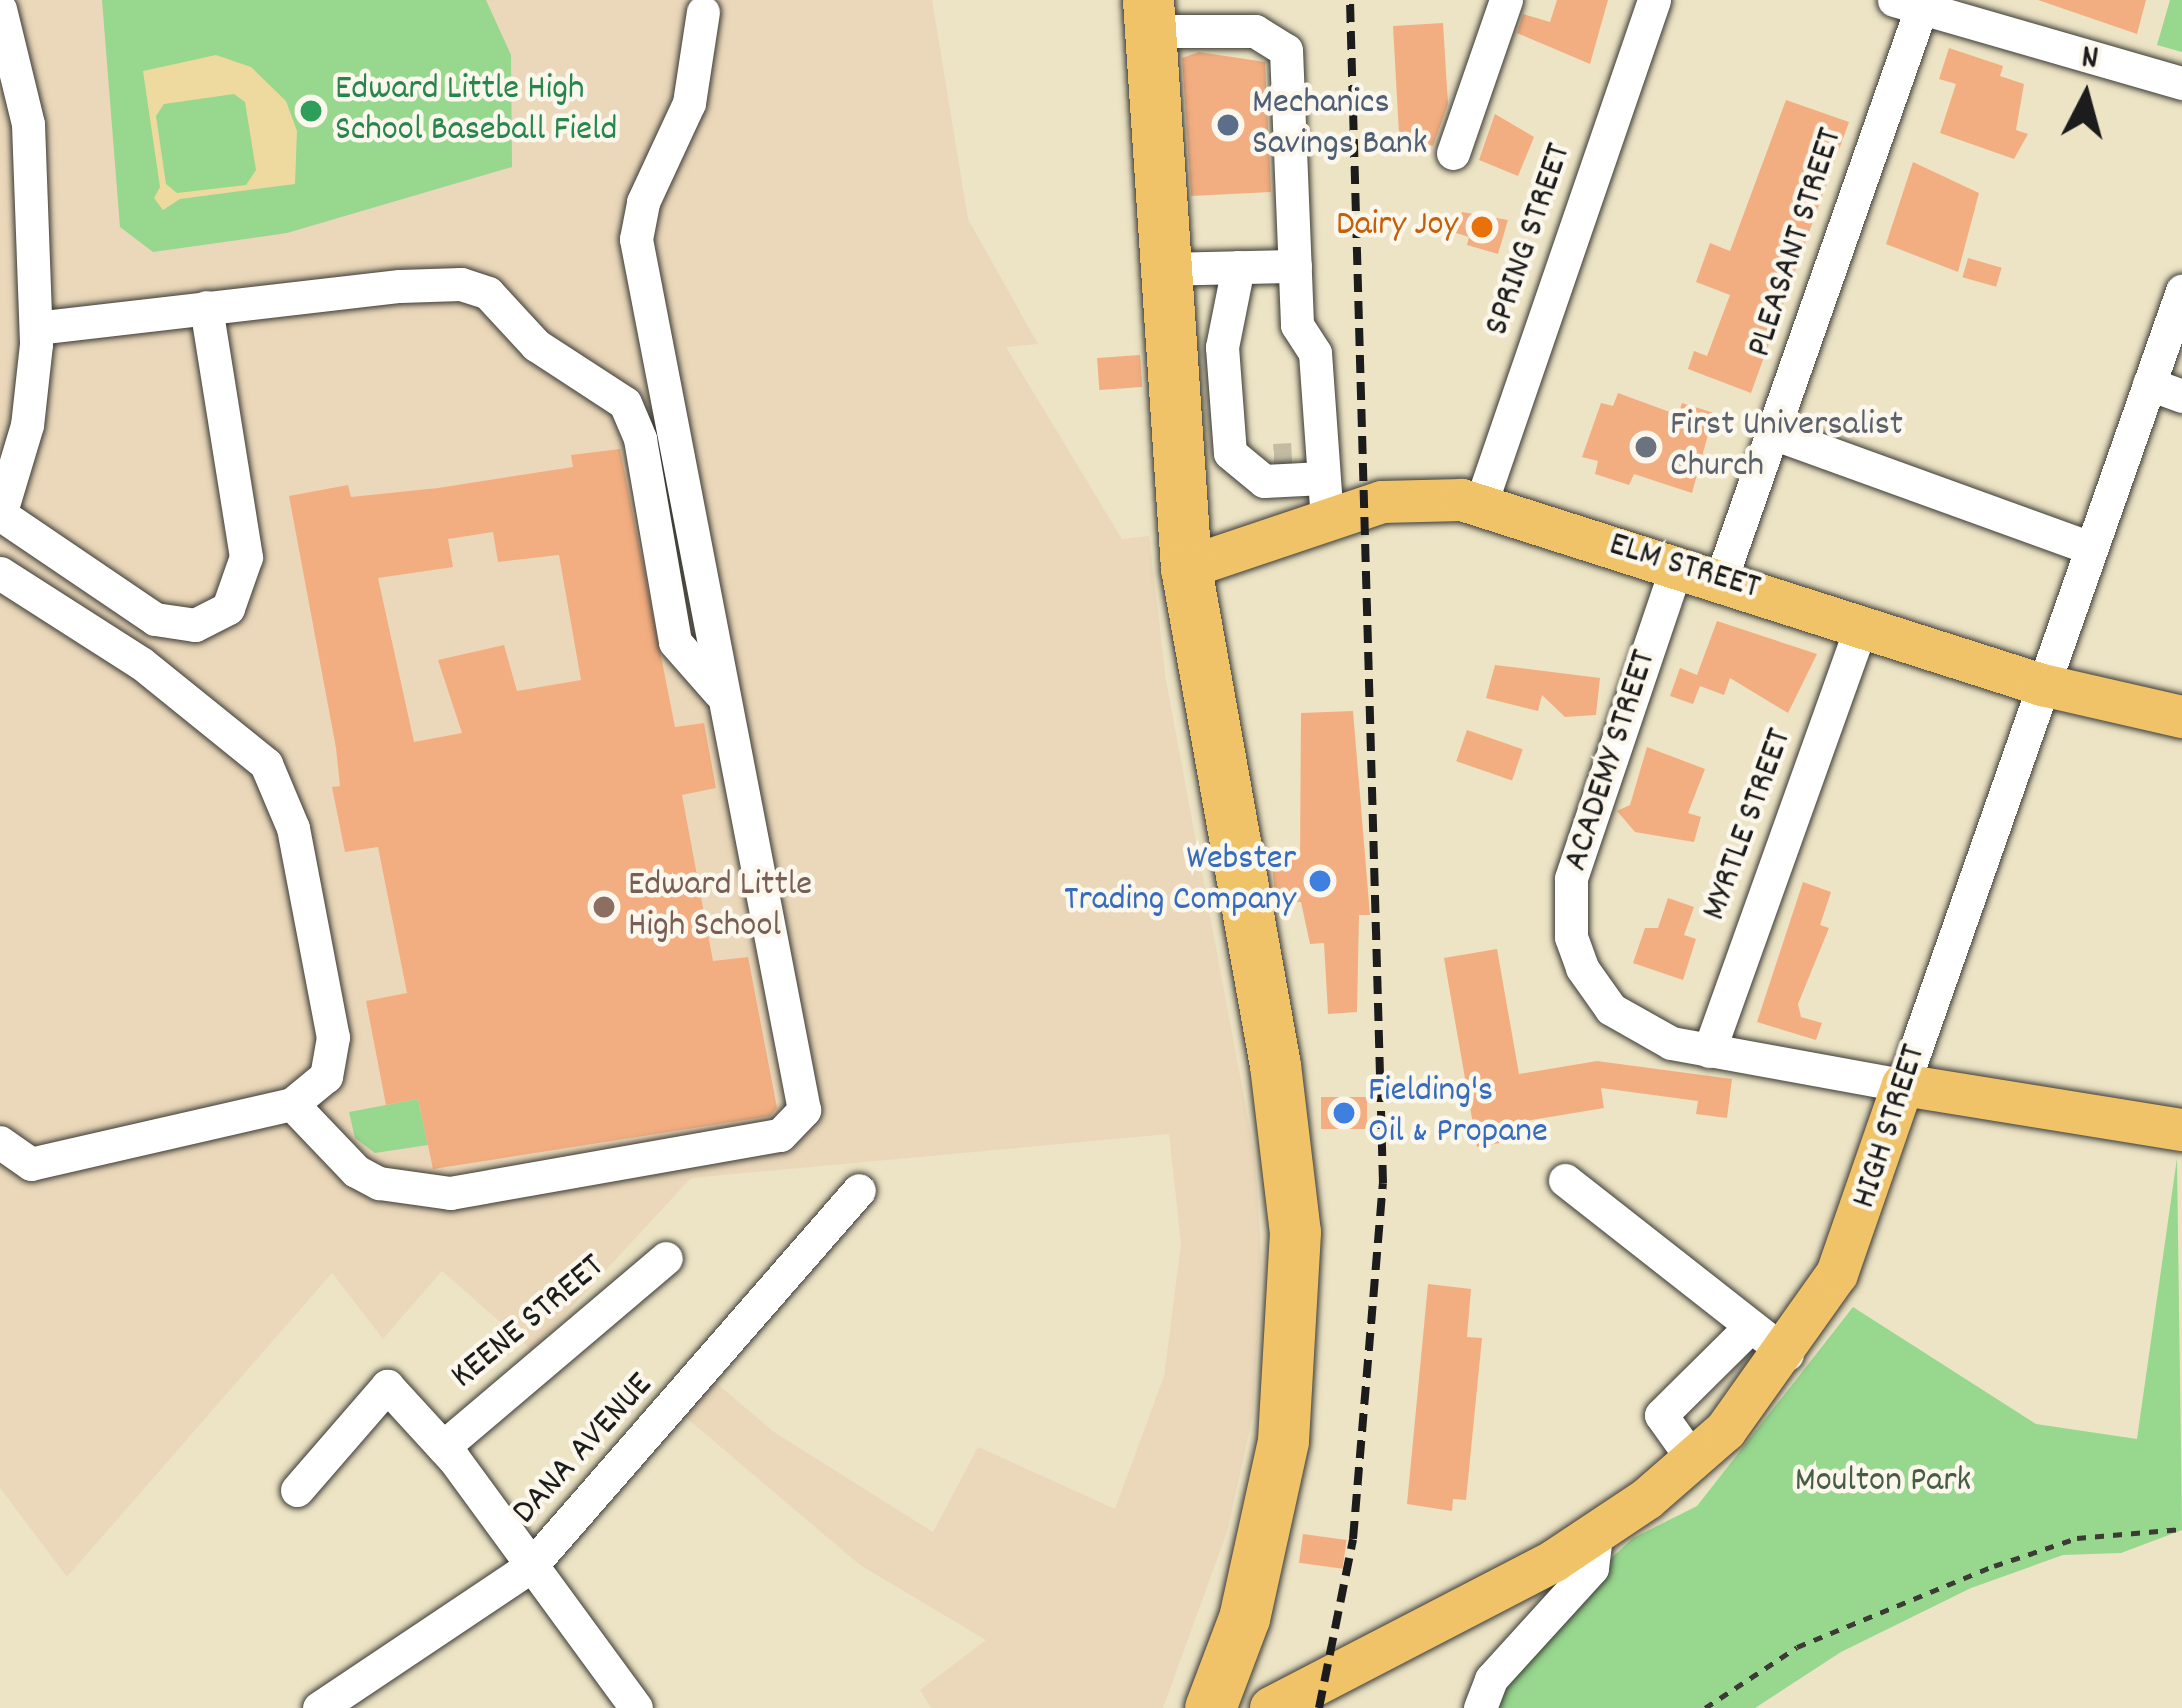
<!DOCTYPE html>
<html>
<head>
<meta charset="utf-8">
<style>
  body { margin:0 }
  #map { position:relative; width:2182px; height:1708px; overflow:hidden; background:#ede4c5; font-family:Dekko,sans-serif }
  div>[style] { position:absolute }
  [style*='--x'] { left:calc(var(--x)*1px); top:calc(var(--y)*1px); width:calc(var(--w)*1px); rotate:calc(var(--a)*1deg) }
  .built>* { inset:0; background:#ebd8ba }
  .green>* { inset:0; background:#97d78e }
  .sand>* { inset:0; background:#eeda9e }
  .building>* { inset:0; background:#f2ae81; transform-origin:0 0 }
  .minor-tunnel>* { height:33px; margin-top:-16.5px; transform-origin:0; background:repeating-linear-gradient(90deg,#c3bca3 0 33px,transparent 0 49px) }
  .path>* { height:4.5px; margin-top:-2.25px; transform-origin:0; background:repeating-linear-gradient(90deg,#3b3a35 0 9px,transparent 0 18px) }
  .roads { filter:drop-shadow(0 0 3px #3b3a35) drop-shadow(0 0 3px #3b3a35) }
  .minor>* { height:33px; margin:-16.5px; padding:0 16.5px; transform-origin:16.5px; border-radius:16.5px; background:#fff }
  .major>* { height:42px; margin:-21px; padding:0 21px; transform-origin:21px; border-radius:21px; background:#f1c369 }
  .highway>* { height:51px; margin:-25.5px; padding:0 25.5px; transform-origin:25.5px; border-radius:25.5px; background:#f1c369 }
  .rail>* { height:8px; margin-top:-4px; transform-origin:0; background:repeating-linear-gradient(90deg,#1c1c1c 0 18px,transparent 0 27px) }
  .dots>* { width:33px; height:33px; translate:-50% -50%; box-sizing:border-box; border:6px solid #fbf7ec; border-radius:50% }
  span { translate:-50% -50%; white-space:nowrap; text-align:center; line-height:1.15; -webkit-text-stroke:9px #fbf7ec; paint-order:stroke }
  .leisure-label { font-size:36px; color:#27864d }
  .left { translate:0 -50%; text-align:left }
  .service-label { font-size:36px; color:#4e5e75 }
  .food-label { font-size:36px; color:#c56008 }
  .right { translate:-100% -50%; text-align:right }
  .street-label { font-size:36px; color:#1c1c1c }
  .worship-label { font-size:36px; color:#5b616d }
  .shop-label { font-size:36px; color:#366cbe }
  .education-label { font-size:36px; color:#785e54 }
  .park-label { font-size:36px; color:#475d44 }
  .north { position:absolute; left:2026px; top:36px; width:120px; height:120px; -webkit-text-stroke:9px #fbf7ec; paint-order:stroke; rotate:6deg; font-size:33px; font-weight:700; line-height:48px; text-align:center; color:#1c1c1c }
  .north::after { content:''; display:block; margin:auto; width:42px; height:54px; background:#1c1c1c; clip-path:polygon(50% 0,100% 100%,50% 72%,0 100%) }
</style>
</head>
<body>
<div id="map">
  <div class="built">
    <i style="clip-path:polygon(0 0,932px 0,968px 219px,1038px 344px,1006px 347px,1122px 539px,1149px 536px,1166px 680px,1255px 1156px,1262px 1265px,1253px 1414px,1227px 1532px,1163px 1708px,931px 1708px,920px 1690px,986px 1640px,860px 1565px,683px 1415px,714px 1381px,774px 1432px,933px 1532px,978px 1447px,1115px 1509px,1164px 1376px,1181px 1244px,1169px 1134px,691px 1178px,532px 1350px,442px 1271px,383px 1339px,332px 1273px,67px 1577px,0 1488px)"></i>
  </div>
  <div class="green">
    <i style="clip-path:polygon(102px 0,486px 0,511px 55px,512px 167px,287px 233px,153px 252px,120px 227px)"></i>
    <i style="clip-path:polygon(2170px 0,2182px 0,2182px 52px,2157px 45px)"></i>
    <i style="clip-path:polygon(418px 1099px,428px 1145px,375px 1153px,355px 1138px,349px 1112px)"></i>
    <i style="clip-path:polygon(2177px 1158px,2182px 1530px,2121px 1553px,2063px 1555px,1971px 1588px,1841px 1652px,1755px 1708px,1477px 1708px,1482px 1678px,1633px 1538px,1697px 1506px,1853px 1307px,2036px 1424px,2137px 1439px)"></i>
  </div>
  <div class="sand">
    <i style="clip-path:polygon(evenodd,216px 55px,251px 67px,286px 101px,297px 131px,295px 184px,180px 199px,163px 210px,154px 198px,160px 187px,143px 71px,216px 55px,234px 94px,245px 102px,256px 170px,246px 185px,177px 193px,166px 184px,156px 116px,164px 104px,234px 94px)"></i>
  </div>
  <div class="building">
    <i style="clip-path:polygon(1557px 0,1608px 0,1590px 64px,1517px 33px,1523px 14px,1550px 22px)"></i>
    <i style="clip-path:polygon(2038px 0,2146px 0,2137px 34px)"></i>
    <i style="clip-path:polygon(1443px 23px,1448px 104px,1433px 146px,1399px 134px,1393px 26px)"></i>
    <i style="clip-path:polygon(1949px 48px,2003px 66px,2000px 76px,2024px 84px,2016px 130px,2028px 134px,2014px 159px,1940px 133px,1956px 84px,1939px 79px)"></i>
    <i style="clip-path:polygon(1199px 52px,1265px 62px,1271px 192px,1191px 196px,1182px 58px)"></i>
    <i style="clip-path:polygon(1786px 100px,1849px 122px,1751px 393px,1688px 369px,1694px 351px,1707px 356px,1730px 295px,1696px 282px,1710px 243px,1730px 251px)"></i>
    <i style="clip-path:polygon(1495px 114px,1534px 137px,1518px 176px,1479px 160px)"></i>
    <i style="clip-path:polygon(1913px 162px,1979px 193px,1958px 272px,1886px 244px)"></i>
    <i style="clip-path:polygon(1462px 212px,1508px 220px,1498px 254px,1467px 245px,1469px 237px,1456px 233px)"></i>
    <i style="left:1968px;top:258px;width:35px;height:20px;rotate:16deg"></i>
    <i style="left:1140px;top:355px;width:32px;height:43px;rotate:86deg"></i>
    <i style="clip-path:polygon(1618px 393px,1678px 415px,1682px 403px,1714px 413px,1692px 493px,1634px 474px,1629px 485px,1595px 474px,1598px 461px,1582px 457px,1601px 403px,1613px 406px)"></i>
    <i style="clip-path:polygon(evenodd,620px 449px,675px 727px,704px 723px,716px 788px,682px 795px,713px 961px,748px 957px,777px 1108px,770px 1116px,433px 1169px,418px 1099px,386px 1105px,366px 1001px,407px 993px,378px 847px,345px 852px,332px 787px,340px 786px,336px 748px,289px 496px,348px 485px,351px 497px,438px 488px,573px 467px,571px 455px,620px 449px,493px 532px,498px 562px,559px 555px,581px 680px,517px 691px,504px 645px,438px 660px,462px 733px,414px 742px,378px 578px,453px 567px,448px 539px,493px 532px)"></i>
    <i style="clip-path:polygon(1717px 621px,1817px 654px,1788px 713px,1730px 678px,1724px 695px,1700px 686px,1693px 704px,1670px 696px,1680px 668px,1697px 675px)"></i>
    <i style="clip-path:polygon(1495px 665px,1600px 678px,1596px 715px,1565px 717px,1542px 695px,1538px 711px,1486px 698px)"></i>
    <i style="clip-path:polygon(1353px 711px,1370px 915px,1359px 915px,1357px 1012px,1328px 1014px,1324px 943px,1310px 944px,1301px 902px,1276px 903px,1271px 857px,1300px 856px,1301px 713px)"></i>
    <i style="left:1467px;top:730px;width:59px;height:33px;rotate:19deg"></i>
    <i style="clip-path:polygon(1647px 747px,1705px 769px,1688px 813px,1701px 817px,1694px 842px,1635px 832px,1617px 811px,1630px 805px)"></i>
    <i style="clip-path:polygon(1803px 882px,1831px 892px,1820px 925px,1829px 928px,1798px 1004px,1801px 1017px,1822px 1023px,1816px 1040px,1757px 1022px)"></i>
    <i style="clip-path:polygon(1668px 898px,1694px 907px,1684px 935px,1696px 939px,1683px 980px,1633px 963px,1645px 928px,1658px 928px)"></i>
    <i style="clip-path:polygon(1497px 949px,1519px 1074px,1597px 1061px,1732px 1079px,1727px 1118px,1696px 1114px,1698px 1101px,1601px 1088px,1604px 1108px,1519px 1122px,1522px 1139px,1477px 1147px,1444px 958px)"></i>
    <i style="left:1321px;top:1097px;width:46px;height:32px"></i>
    <i style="clip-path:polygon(1428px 1284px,1471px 1289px,1467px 1337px,1482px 1338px,1466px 1500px,1453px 1499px,1452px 1511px,1407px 1504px)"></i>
    <i style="left:1303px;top:1534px;width:44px;height:29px;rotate:8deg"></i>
  </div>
  <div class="minor-tunnel">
    <i style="--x:1274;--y:460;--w:18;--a:-3"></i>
  </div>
  <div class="path">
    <i style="--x:1705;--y:1708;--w:110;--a:-33.5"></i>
    <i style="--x:1797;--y:1647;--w:213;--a:-22.4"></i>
    <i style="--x:1994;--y:1566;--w:88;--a:-18.6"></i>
    <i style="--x:2077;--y:1538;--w:105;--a:-4.9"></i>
  </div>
  <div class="roads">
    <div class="minor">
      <i style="--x:1894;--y:0;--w:300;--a:16.1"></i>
      <i style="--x:0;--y:9;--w:118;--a:76.3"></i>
      <i style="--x:28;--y:124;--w:220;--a:87.9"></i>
      <i style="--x:36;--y:344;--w:81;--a:96.3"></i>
      <i style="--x:27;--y:425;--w:94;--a:106.7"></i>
      <i style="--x:1150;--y:31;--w:105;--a:0"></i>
      <i style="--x:1255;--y:31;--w:36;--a:32"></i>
      <i style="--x:1286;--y:50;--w:275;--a:87.7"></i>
      <i style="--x:1297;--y:325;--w:33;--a:57"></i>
      <i style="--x:1315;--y:353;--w:166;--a:85.9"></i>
      <i style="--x:1453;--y:153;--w:162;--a:-70.9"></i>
      <i style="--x:1238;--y:267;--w:82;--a:101.3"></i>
      <i style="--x:1222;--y:347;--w:106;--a:85.7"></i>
      <i style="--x:1230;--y:453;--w:44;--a:39.5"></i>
      <i style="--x:1264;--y:481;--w:59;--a:-2.9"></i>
      <i style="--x:1161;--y:269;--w:134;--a:-1.3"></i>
      <i style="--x:36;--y:328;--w:366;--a:-6.6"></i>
      <i style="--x:400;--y:286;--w:61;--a:-1.9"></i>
      <i style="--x:461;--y:284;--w:28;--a:18"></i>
      <i style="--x:488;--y:293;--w:71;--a:47.3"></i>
      <i style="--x:536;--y:345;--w:106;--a:33.1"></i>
      <i style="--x:625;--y:403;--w:39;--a:67"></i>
      <i style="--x:640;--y:439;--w:206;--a:80.2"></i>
      <i style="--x:675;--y:642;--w:67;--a:48.7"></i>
      <i style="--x:2149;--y:384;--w:35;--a:20"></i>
      <i style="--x:1773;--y:433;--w:338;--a:19.9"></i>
      <i style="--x:1480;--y:506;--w:535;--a:-71.02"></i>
      <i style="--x:0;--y:514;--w:187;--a:34.1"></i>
      <i style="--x:155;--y:619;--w:40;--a:8.5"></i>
      <i style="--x:195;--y:625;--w:37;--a:-27"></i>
      <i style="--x:228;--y:608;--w:54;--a:-70.6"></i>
      <i style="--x:246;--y:557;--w:253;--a:-99.1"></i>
      <i style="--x:1677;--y:565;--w:331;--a:108.7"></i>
      <i style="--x:1571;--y:879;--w:58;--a:90"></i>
      <i style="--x:1571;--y:937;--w:33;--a:70"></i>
      <i style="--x:1582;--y:968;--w:50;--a:54.7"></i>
      <i style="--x:1611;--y:1009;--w:69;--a:29.5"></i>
      <i style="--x:1671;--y:1043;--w:236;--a:10.3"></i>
      <i style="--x:1903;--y:1085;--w:842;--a:-70.64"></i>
      <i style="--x:0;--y:573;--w:167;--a:32.6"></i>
      <i style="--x:141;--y:663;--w:161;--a:38.9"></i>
      <i style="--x:266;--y:764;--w:69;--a:67.1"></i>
      <i style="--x:293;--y:828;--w:213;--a:79.2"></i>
      <i style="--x:333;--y:1037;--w:40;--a:100"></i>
      <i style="--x:326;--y:1076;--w:44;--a:140.5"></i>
      <i style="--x:292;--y:1104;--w:268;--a:167.1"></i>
      <i style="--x:31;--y:1164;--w:38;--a:-145"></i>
      <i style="--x:1721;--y:579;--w:614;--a:-70.68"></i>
      <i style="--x:1709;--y:1051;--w:454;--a:-70.3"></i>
      <i style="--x:292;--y:1104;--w:93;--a:46.3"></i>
      <i style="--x:356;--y:1171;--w:26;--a:28"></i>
      <i style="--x:379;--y:1183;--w:72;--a:8"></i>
      <i style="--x:450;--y:1193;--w:335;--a:-10"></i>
      <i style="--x:780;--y:1135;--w:35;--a:-46"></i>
      <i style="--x:804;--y:1110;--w:887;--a:-100.92"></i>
      <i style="--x:636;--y:239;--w:38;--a:-79"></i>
      <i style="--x:643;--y:202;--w:109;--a:-65.1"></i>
      <i style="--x:689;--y:103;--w:92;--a:-81.3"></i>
      <i style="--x:1565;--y:1180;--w:282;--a:38.1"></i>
      <i style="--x:443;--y:1447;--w:292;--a:-40.3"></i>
      <i style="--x:1693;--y:1460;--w:55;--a:-125.4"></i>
      <i style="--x:1661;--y:1415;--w:124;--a:-44.7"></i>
      <i style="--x:297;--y:1490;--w:138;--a:-49.1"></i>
      <i style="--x:387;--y:1386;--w:99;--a:47.5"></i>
      <i style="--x:454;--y:1459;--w:308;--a:53.8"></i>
      <i style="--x:319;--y:1708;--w:254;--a:-33.8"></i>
      <i style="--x:530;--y:1567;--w:500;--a:-48.89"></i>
      <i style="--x:1480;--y:1708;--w:31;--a:-69"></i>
      <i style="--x:1491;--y:1679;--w:150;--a:-47.7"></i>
      <i style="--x:1592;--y:1568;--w:35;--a:-83"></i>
    </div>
    <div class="major">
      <i style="--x:1186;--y:568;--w:207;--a:-18.6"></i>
      <i style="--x:1382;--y:502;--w:80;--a:-1.4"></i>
      <i style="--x:1462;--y:500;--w:609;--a:17.69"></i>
      <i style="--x:2042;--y:685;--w:144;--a:12.9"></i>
      <i style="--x:1271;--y:1708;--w:319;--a:-27.4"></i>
      <i style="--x:1554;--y:1561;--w:112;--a:-33.7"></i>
      <i style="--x:1647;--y:1499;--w:105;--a:-41.1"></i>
      <i style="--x:1726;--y:1430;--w:191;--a:-54.6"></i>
      <i style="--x:1837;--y:1274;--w:200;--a:-70.8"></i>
      <i style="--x:1903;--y:1085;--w:283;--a:9.2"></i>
    </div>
    <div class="highway">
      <i style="--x:1148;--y:0;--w:569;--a:86.17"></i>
      <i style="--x:1186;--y:568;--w:505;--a:79.85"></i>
      <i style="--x:1275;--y:1065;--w:168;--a:83.2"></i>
      <i style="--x:1295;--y:1232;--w:209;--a:93.3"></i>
      <i style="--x:1283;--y:1441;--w:181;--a:102.4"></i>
      <i style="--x:1244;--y:1618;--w:96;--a:110.7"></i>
    </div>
  </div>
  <div class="rail">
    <i style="--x:1319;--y:1708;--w:172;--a:-78.6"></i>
    <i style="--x:1353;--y:1539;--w:357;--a:-85.2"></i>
    <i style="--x:1383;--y:1183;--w:1183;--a:-91.6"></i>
  </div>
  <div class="dots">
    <i style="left:311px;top:111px;background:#2e9e5b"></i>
    <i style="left:1228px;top:125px;background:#5c6f8a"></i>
    <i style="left:1482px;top:227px;background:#e8710a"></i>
    <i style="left:1646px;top:447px;background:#6b7280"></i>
    <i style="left:1320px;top:881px;background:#3f7fe0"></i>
    <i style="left:604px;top:907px;background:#8d6e63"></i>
    <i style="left:1344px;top:1113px;background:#3f7fe0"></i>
  </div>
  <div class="leisure-label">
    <span class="left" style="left:335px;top:111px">Edward Little High<br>School Baseball Field</span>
  </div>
  <div class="service-label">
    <span class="left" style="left:1252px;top:125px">Mechanics<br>Savings Bank</span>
  </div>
  <div class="food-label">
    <span class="right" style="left:1458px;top:227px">Dairy Joy</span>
  </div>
  <div class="street-label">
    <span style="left:1530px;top:240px;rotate:-71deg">SPRING STREET</span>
    <span style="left:1797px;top:243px;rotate:-72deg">PLEASANT STREET</span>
    <span style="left:1684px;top:568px;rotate:17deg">ELM STREET</span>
    <span style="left:1612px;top:761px;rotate:-72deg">ACADEMY STREET</span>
    <span style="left:1749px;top:825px;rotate:-70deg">MYRTLE STREET</span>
    <span style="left:1891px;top:1127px;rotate:-72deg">HIGH STREET</span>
    <span style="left:529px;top:1323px;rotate:-40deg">KEENE STREET</span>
    <span style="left:584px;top:1450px;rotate:-48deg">DANA AVENUE</span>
  </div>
  <div class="worship-label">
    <span class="left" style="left:1670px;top:447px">First Universalist<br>Church</span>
  </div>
  <div class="shop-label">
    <span class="right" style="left:1296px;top:881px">Webster<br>Trading Company</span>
    <span class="left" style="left:1368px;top:1113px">Fielding's<br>Oil &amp; Propane</span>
  </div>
  <div class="education-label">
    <span class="left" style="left:628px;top:907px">Edward Little<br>High School</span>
  </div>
  <div class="park-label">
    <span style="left:1883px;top:1483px">Moulton Park</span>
  </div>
  <div class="north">N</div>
</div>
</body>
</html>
